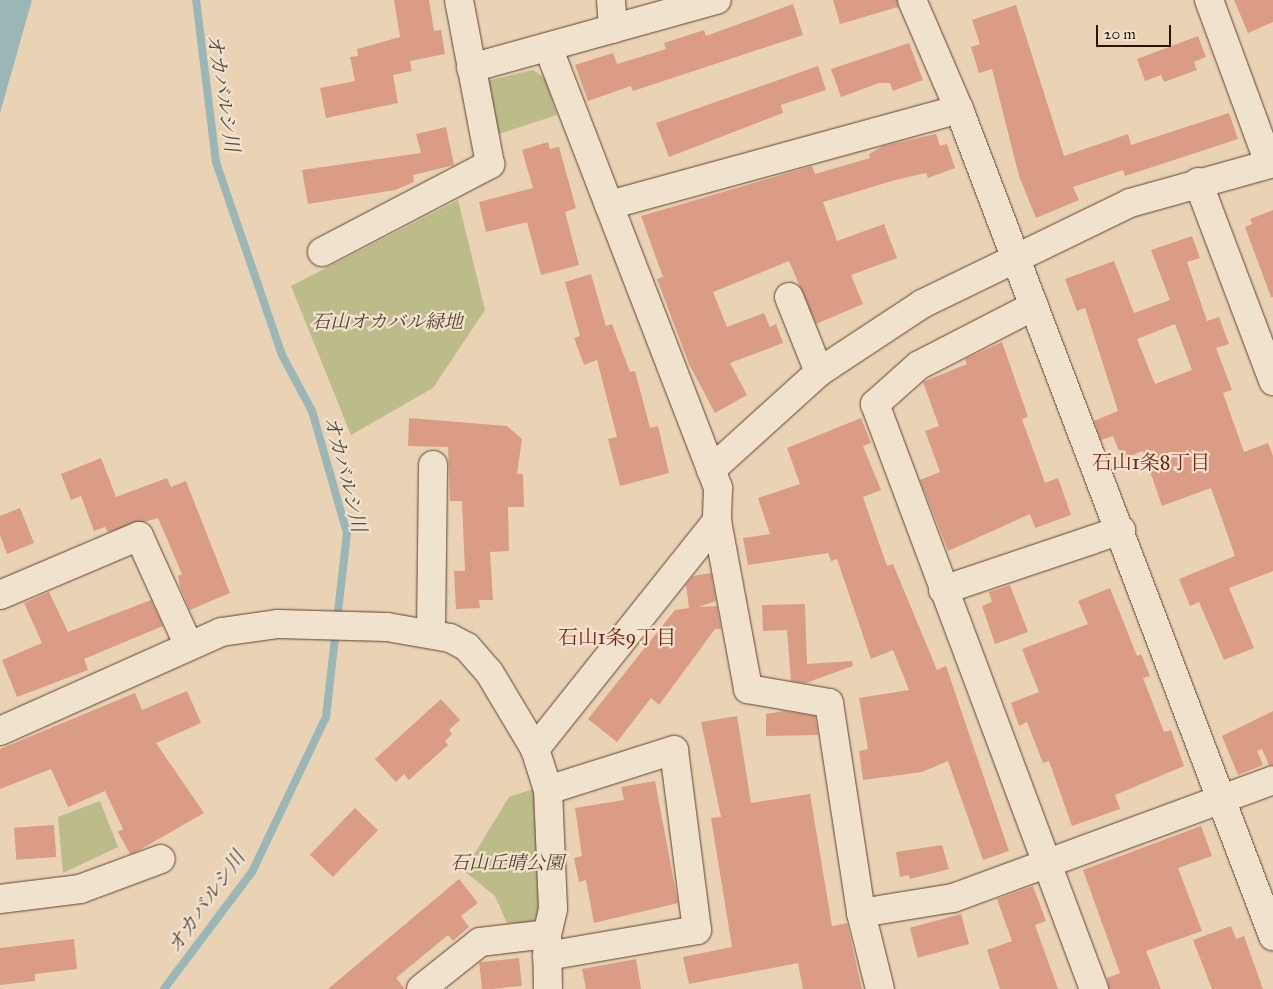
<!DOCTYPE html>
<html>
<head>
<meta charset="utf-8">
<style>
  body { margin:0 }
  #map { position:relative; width:1273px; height:989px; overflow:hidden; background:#ead3b4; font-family:"IM FELL Great Primer","Noto Serif JP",serif }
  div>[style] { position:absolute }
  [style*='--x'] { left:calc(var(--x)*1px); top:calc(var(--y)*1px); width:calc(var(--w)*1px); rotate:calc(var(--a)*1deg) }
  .green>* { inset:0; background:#bcbb8a }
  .water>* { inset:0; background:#9bb6b6 }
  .stream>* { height:8px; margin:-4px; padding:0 4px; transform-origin:4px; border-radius:4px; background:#9bb6b6 }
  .building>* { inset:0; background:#da9c85; transform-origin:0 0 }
  .roads { filter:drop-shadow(0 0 1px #5d4232) drop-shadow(0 0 1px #5d4232) }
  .minor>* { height:28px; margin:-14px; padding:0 14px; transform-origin:14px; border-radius:14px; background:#f1e2ce }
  span { translate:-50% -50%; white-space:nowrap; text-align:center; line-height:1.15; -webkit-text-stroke:4.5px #f1e2ce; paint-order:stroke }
  .park-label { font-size:19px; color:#59442e; font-style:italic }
  .water-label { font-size:20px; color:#544b44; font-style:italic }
  .neighbourhood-label { font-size:20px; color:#7a1f14 }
  .scale { position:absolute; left:1096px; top:25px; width:75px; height:22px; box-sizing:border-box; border:2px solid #2e1106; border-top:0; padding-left:6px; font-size:15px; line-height:18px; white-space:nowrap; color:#2e1106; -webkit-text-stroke:4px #f1e2ce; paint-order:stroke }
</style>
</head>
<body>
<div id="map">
  <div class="green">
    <i style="clip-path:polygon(533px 70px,545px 78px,557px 115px,499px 134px,486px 81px)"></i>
    <i style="clip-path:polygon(458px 200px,485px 310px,433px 388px,351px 435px,291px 286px)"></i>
    <i style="clip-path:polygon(536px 788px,543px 908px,532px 923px,507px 923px,495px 896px,464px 871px,509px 797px)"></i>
    <i style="clip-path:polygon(100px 801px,118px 847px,63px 873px,58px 817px)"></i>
  </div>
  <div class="water">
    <i style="clip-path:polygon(0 0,32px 0,0 113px)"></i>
  </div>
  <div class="stream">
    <i style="--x:164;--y:989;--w:146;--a:-53.1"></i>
    <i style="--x:252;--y:872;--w:172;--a:-64.5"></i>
    <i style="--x:326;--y:717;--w:185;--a:-83.5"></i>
    <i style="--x:347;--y:533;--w:127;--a:-106"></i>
    <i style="--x:312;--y:411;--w:64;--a:-118.2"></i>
    <i style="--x:282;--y:355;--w:204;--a:-108.9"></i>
    <i style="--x:216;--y:162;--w:163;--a:-97"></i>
  </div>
  <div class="building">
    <i style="clip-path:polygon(394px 0,429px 0,434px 31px,441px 30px,445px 54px,410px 61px,412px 71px,393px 75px,398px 103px,326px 118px,320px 88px,355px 81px,350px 57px,358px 56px,357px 49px,400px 37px)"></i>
    <i style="clip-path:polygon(833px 0,897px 0,898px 7px,840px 24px)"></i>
    <i style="clip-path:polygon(1234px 0,1273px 0,1273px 22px,1248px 33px)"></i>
    <i style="clip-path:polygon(793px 4px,803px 35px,633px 91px,631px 86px,588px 101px,575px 65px,613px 53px,617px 64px,666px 49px,664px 43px,704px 30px,706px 36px)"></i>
    <i style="clip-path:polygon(1016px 5px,1064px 156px,1128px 134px,1131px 145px,1229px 113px,1238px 139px,1125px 176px,1123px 170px,1073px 187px,1079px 200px,1036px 218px,1019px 176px,992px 69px,979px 73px,971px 47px,980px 44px,972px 20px)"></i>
    <i style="clip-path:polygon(1198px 36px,1206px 57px,1194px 62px,1197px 70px,1164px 82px,1161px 75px,1145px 81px,1137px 59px)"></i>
    <i style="clip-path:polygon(909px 43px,923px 80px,893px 91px,890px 83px,879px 83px,841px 97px,831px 69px)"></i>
    <i style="clip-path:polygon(818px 66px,826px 90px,781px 105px,783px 113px,669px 157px,656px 123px)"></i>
    <i style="clip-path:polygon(446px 127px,454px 165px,413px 175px,414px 182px,395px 190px,308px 204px,302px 170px,421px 153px,416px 134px)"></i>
    <i style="clip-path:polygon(936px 134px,940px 146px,947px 144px,955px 168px,928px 178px,926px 173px,895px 180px,823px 202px,837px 241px,884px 224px,897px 258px,851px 275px,863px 304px,816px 324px,789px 261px,713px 292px,727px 327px,764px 313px,770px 327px,776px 324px,783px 343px,730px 363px,747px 395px,715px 413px,689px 364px,657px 279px,663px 277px,641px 216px,812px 166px,815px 174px,870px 158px,869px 154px,883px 146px)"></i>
    <i style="clip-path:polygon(548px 142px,550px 149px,559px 147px,576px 208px,565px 212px,579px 265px,541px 275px,527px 222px,486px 232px,479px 202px,533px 188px,522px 150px)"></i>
    <i style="clip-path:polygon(1273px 210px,1273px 297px,1271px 297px,1245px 227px,1252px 224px,1250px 219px)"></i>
    <i style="clip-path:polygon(evenodd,1192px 236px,1200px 258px,1187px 262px,1207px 321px,1219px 317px,1229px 344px,1216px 348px,1232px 390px,1223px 393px,1244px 452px,1268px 443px,1273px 456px,1273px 571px,1229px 588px,1254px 648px,1224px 660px,1199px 602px,1190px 606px,1179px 579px,1235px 556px,1211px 488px,1162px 506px,1143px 451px,1122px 459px,1113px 436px,1101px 440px,1094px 421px,1118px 411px,1085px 308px,1077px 311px,1065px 279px,1114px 261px,1134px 313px,1170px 300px,1151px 250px,1192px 236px,1175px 324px,1192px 370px,1155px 384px,1137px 339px,1175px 324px)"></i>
    <i style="clip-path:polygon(591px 274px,606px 326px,612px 324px,630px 372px,635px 371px,650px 428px,658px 426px,669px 473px,620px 486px,608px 439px,617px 437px,597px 360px,584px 365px,574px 338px,580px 336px,565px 282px)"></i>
    <i style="clip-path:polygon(1002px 342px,1028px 417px,1022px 419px,1045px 483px,1058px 478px,1071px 515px,1035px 528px,1030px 514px,948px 551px,920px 480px,940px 472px,925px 431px,939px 426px,923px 382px,967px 364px,965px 359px)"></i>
    <i style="clip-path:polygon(409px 418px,507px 426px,522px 439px,517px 474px,523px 474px,524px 507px,508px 507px,509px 551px,490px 552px,493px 600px,479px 600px,480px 608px,456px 609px,454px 571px,465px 571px,462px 501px,450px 501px,448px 447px,408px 446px)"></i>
    <i style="clip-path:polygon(861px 418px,871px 443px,863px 446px,881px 490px,863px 497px,887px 566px,893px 564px,937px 670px,946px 666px,1009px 851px,983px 860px,948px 761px,922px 772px,863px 780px,859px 751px,868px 749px,859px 698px,909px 690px,893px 650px,871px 659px,837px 559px,831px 561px,828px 553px,748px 565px,743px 538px,770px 534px,758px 498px,800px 484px,787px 448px)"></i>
    <i style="clip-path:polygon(101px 458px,116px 497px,167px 478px,171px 487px,186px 481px,230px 593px,190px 610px,180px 587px,178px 576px,182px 574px,158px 518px,108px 532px,105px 527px,94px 531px,81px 496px,71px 500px,61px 474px)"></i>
    <i style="clip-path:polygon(20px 508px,34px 543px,7px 554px,0 535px,0 516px)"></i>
    <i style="clip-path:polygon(711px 573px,716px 601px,699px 607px,717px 606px,721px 629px,715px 629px,659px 705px,651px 698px,617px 742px,588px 719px,675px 610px,689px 608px,686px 585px,693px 576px)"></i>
    <i style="clip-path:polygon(1010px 585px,1028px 632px,995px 644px,982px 606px,992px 602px,989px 592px)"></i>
    <i style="clip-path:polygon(1110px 588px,1137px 656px,1141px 654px,1150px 676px,1143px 678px,1164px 732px,1171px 730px,1184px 766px,1115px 795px,1120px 809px,1072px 826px,1049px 761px,1043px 763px,1027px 722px,1019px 726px,1011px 703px,1039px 692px,1022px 649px,1088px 624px,1078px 601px)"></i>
    <i style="clip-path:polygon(49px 592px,68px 632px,151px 600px,163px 626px,84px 659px,88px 670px,17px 697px,2px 660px,42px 643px,24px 603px)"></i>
    <i style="clip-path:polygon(805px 604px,807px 664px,852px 661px,853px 666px,806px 683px,791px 681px,787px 630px,763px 631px,762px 605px)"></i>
    <i style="clip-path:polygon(187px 691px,201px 723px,156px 743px,204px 813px,134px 853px,130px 854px,118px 832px,123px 829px,105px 791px,68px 807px,51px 769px,0 789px,0 749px,135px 693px,142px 710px)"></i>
    <i style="clip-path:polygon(441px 699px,460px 720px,449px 730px,452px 734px,445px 741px,448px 745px,409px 780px,404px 774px,396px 782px,375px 759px)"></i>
    <i style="clip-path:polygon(784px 711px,815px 716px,818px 735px,766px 736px,766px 714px)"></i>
    <i style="clip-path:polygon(1273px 711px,1273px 765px,1269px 765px,1262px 749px,1257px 751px,1263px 765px,1238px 775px,1222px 736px)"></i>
    <i style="clip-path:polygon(737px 716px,751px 803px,810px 794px,832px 926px,847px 923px,862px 989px,803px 989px,798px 963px,689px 984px,683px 957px,732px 947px,711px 818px,721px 817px,701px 722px)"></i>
    <i style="clip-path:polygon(655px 781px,678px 903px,594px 923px,586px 880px,579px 882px,574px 858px,582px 856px,575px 808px,624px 800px,621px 787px)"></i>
    <i style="left:355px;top:808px;width:32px;height:65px;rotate:44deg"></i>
    <i style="left:54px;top:825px;width:32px;height:40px;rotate:86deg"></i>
    <i style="clip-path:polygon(1201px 826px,1212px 856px,1178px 868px,1202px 931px,1146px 951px,1161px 989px,1109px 989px,1107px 978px,1120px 973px,1083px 870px)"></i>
    <i style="clip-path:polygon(942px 845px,949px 869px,910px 879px,909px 875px,900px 877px,896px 852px)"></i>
    <i style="clip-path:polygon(459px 879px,478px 903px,461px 916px,469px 927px,453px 941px,448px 935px,396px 978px,405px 989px,328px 989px)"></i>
    <i style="clip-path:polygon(1033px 886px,1046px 921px,1035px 925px,1058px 989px,1000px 989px,987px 950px,1012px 941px,997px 899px)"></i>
    <i style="left:961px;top:914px;width:31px;height:53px;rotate:75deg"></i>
    <i style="clip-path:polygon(1231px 926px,1236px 939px,1244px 936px,1263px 989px,1212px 989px,1193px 940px)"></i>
    <i style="clip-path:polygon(74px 939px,77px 969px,35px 974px,35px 981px,0 985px,0 948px)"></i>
    <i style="left:519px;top:958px;width:28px;height:40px;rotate:84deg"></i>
    <i style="clip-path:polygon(636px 959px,641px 989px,586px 989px,582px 969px)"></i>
  </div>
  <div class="roads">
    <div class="minor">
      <i style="--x:611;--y:0;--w:29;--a:86"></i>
      <i style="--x:912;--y:0;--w:119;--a:66.7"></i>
      <i style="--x:959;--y:109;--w:885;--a:69.21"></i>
      <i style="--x:1209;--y:0;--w:174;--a:69.8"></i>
      <i style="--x:548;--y:47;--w:473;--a:68.9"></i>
      <i style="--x:718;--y:488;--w:33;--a:92"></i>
      <i style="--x:717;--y:521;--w:171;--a:79.5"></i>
      <i style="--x:748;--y:689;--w:82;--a:9.8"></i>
      <i style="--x:829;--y:703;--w:212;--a:81.3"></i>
      <i style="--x:861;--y:913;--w:78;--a:76"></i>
      <i style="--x:471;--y:68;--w:255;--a:-15.5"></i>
      <i style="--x:1198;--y:182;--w:213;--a:69.3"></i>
      <i style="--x:609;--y:205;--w:363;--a:-15.3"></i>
      <i style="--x:322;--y:252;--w:190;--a:-27.6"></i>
      <i style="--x:490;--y:164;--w:167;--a:-100.7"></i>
      <i style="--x:789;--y:297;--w:81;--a:68.2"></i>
      <i style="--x:1034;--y:306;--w:129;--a:152.8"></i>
      <i style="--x:919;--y:365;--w:59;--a:138.4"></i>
      <i style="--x:875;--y:404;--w:625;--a:69.48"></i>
      <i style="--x:711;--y:470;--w:146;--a:-42.2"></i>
      <i style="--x:819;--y:372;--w:123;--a:-33.4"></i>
      <i style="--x:922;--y:304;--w:231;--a:-25.9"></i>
      <i style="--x:1130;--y:203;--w:148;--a:-15.6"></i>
      <i style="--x:943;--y:590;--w:188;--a:-18.6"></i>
      <i style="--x:0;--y:595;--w:151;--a:-23"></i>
      <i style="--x:139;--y:536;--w:121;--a:65.6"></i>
      <i style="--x:431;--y:633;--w:168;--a:-89.3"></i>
      <i style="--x:0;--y:731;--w:242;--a:-24.1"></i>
      <i style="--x:221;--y:632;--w:58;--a:-8"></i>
      <i style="--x:278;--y:624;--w:109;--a:1.6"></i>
      <i style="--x:387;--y:627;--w:64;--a:9.9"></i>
      <i style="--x:450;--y:638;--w:19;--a:28"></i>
      <i style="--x:467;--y:647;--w:33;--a:49"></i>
      <i style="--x:489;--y:672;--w:90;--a:59.1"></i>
      <i style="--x:535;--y:749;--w:43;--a:72.4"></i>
      <i style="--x:548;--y:790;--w:119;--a:87.6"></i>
      <i style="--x:553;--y:909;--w:26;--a:103"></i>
      <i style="--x:547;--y:934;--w:55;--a:89"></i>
      <i style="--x:535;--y:749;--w:292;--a:-51.4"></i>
      <i style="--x:0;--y:899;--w:81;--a:-7.1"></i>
      <i style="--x:80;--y:889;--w:86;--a:-20.3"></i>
      <i style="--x:861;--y:913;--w:93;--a:-9.3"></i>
      <i style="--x:953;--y:898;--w:341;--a:-20.2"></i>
      <i style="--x:547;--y:956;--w:152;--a:-9.8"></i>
      <i style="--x:697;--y:930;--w:181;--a:-97.3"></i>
      <i style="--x:674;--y:750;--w:132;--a:162.4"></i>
      <i style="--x:421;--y:989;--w:75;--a:-38.5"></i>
      <i style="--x:480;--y:942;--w:67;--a:-6.8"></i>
    </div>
  </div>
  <div class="park-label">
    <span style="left:387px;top:322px">石山オカバル緑地</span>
    <span style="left:507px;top:863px">石山丘晴公園</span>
  </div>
  <div class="water-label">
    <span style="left:223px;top:93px;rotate:81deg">オカバルシ川</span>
    <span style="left:345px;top:474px;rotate:76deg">オカバルシ川</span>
    <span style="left:206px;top:902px;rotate:-55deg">オカバルシ川</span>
  </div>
  <div class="neighbourhood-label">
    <span style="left:1151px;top:462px">石山1条8丁目</span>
    <span style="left:617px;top:637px">石山1条9丁目</span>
  </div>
  <div class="scale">20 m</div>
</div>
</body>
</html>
